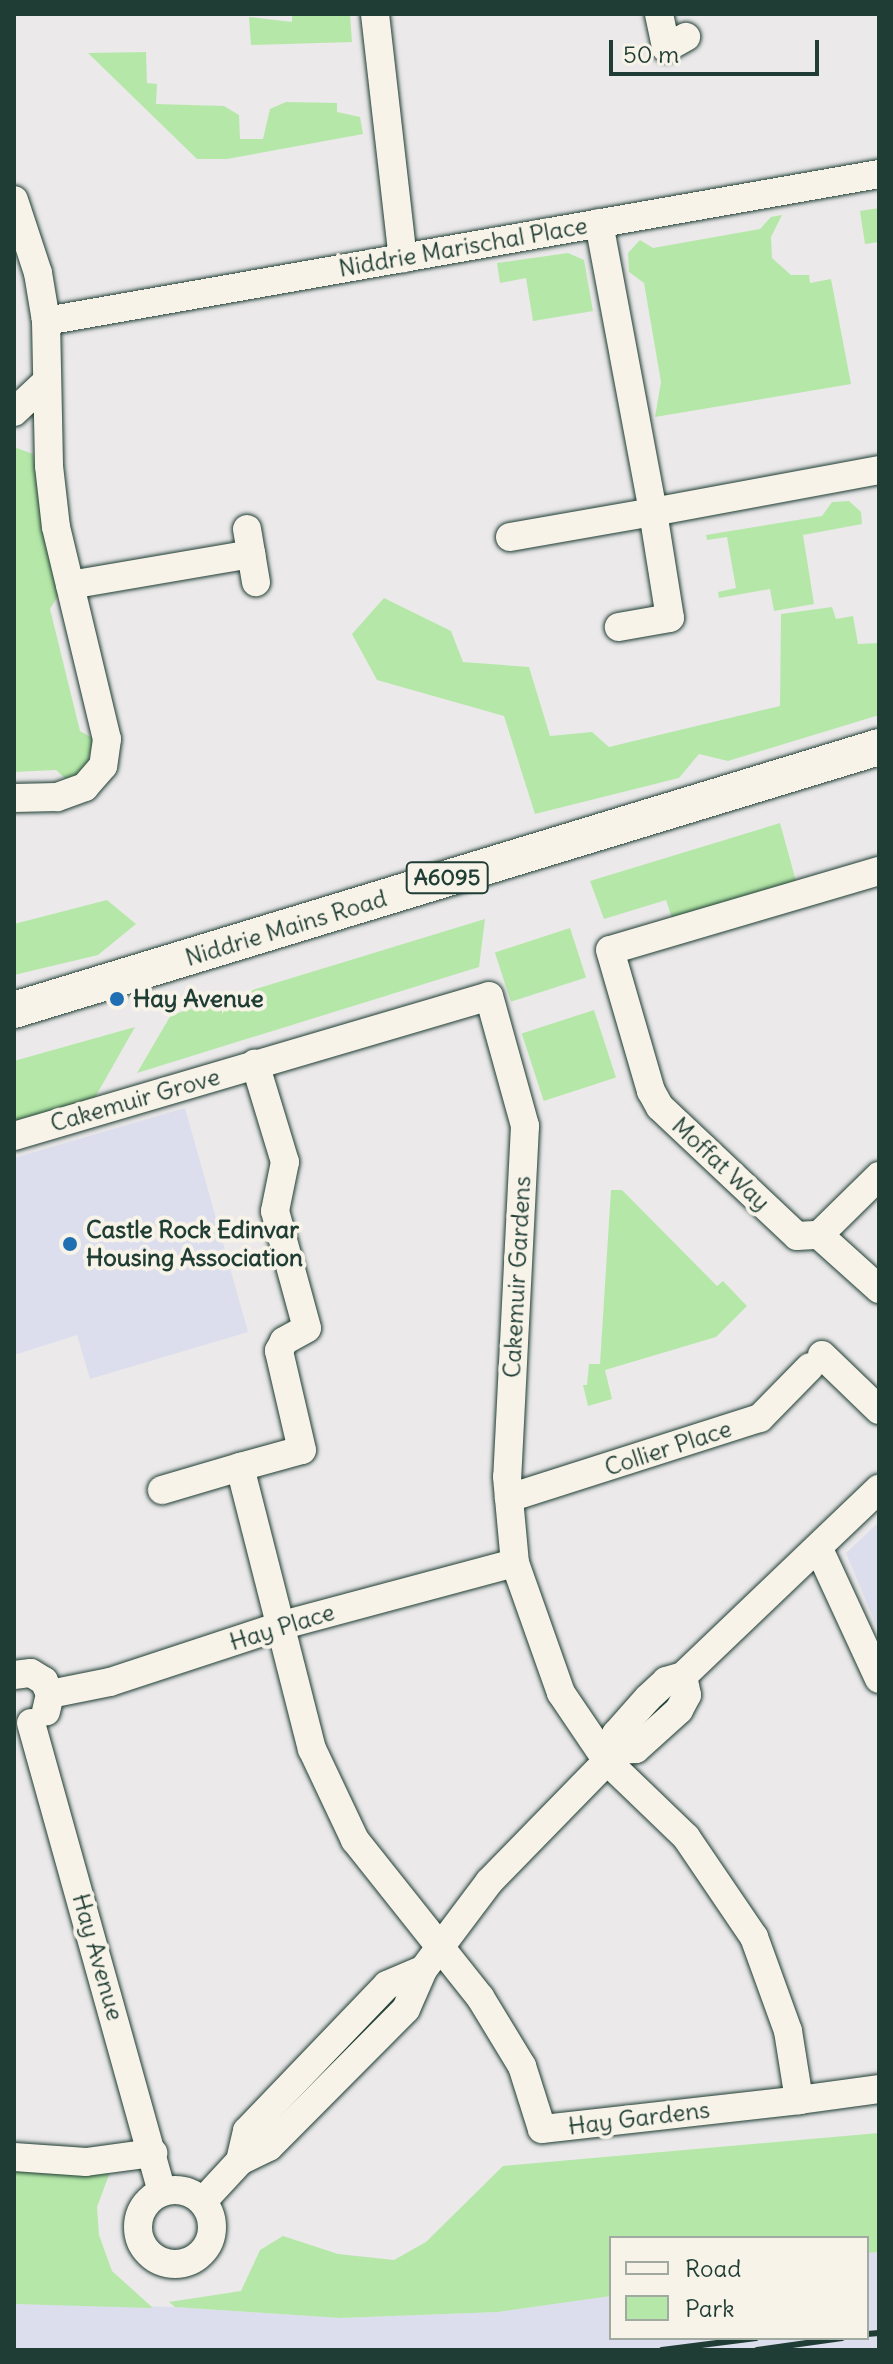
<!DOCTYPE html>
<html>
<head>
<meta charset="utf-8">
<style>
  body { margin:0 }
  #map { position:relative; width:893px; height:2364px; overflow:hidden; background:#ebe9ea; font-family:Delius,sans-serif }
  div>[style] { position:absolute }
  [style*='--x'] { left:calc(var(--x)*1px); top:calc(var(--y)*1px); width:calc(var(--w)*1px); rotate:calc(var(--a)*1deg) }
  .built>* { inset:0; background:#dcdeed }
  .green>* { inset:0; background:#b5e8a8; transform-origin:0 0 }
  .roads { filter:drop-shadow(0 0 2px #1f3d34) drop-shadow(0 0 2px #1f3d34) }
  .minor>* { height:28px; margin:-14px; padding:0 14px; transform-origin:14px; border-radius:14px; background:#f7f3e8 }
  .minor>.ring { margin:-14px; padding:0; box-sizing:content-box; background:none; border:28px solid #f7f3e8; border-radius:50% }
  .major>* { height:36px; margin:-18px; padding:0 18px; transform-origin:18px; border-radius:18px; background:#f7f3e8 }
  .rail>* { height:6px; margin:-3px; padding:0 3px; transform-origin:3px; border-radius:3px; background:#1f3d34 }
  .dots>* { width:22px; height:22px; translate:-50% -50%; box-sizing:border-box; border:4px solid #f7f3e8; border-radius:50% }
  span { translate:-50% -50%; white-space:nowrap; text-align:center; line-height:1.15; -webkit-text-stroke:8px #f7f3e8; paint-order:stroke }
  .shield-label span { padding:2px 6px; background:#f7f3e8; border:2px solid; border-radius:6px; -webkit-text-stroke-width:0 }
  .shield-label { font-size:22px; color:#1f3d34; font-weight:700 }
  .street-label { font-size:24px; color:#1f3d34 }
  .poi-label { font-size:24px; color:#1f3d34; font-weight:700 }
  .left { translate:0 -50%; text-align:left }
  .frame { position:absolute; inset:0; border:16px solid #1f3d34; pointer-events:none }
  .legend { position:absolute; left:609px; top:2236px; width:260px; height:104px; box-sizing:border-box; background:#f7f3e8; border:2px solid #a1aaa0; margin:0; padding:10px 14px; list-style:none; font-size:24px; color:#1f3d34 }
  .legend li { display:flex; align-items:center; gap:16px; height:40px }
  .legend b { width:40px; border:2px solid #a1aaa0 }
  .scale { position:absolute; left:609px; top:40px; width:210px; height:36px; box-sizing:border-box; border:4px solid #1f3d34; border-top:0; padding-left:10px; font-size:24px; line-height:28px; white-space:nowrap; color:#1f3d34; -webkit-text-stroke:6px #f7f3e8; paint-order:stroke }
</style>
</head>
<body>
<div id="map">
  <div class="built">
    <i style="clip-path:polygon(185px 1108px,248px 1332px,90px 1379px,77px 1335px,14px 1355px,14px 1158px)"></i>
    <i style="clip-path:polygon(879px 1522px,879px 1632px,846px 1553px)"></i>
    <i style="clip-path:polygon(879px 2252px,879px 2350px,14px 2350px,14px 2304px,175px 2307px,340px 2318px,498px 2312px,611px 2296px,611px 2338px,867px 2338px,867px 2253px)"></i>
  </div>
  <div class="green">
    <i style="clip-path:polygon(292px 14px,350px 14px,352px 42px,251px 45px,249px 17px,292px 22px)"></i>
    <i style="clip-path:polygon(146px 52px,147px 83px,157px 84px,156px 104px,224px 106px,239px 115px,240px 139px,263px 139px,270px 109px,286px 102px,337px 103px,337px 112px,360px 117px,363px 134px,227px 159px,197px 159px,88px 53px)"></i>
    <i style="clip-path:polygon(879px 208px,879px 242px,865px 244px,860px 211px)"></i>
    <i style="clip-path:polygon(782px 215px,771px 237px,772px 258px,791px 275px,809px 275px,810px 283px,831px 279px,851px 384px,655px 417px,661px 382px,644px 283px,629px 272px,628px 253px,640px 240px,653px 248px,760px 229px,771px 217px)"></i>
    <i style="clip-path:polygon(568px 253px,584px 260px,593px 311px,533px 321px,526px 278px,500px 283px,497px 263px)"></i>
    <i style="clip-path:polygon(14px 447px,33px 454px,59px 594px,50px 609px,80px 731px,94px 739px,86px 769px,68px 781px,56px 770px,14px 772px)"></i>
    <i style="clip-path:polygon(849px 501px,861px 512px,862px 524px,803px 535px,814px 604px,774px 611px,770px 589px,719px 598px,718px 592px,736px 588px,727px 537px,707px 540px,706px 535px,822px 516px,832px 502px)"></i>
    <i style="clip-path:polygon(384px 598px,451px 631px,463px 662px,529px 667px,550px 736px,592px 732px,609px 747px,780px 706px,781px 614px,832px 607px,836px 619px,853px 616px,858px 644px,879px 643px,879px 715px,728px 761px,699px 754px,679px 778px,535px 814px,504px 716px,377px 680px,352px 634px)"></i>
    <i style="clip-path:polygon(780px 823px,796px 881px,673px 921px,666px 900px,604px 919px,590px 881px)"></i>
    <i style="clip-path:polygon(107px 900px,136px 924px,98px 955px,14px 975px,14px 924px)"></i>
    <i style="clip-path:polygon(485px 919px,479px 967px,137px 1073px,171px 1015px)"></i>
    <i style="left:570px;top:928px;width:52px;height:79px;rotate:72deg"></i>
    <i style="left:594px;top:1010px;width:71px;height:76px;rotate:72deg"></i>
    <i style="clip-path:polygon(135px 1027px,93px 1101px,14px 1123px,14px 1061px)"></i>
    <i style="clip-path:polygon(611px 1190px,622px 1190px,717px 1286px,723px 1281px,747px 1306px,716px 1337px,605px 1370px,612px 1399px,588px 1406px,583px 1385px,587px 1385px,589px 1364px,600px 1364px)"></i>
    <i style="clip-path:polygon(879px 2133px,879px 2252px,867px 2253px,867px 2238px,611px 2238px,611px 2296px,498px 2312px,340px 2318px,175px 2307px,169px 2302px,241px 2291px,260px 2250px,283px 2236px,338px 2254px,394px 2260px,426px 2242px,503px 2166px)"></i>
    <i style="clip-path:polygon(14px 2169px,110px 2172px,97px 2207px,99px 2235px,112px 2271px,153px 2308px,14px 2304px)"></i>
  </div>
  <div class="roads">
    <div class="minor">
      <i style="--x:375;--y:14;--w:246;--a:83.5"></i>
      <i style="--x:659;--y:14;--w:35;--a:78"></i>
      <i style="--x:666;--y:48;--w:23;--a:-29"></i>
      <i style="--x:14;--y:200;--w:77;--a:71.8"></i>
      <i style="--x:38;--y:273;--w:49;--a:80.5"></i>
      <i style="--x:46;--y:321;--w:145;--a:88.8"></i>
      <i style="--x:49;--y:466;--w:61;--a:83.5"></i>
      <i style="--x:56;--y:527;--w:218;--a:76.5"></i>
      <i style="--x:107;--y:739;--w:27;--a:98"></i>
      <i style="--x:103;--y:766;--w:28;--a:131"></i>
      <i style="--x:85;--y:787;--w:30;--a:160"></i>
      <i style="--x:57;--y:797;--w:43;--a:178.7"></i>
      <i style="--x:599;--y:223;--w:294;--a:79.4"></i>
      <i style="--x:653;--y:512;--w:230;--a:-10.5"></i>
      <i style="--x:46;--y:321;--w:846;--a:-10.01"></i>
      <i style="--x:14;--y:412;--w:44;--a:-43.2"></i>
      <i style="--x:247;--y:529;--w:54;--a:80.4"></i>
      <i style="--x:510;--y:537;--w:145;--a:-9.9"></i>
      <i style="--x:653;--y:512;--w:107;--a:80.9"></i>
      <i style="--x:670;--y:618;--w:52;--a:170"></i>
      <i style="--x:70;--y:585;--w:184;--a:-9.7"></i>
      <i style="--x:879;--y:871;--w:280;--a:163.6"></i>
      <i style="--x:610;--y:950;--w:147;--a:73.8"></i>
      <i style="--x:651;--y:1091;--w:18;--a:61"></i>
      <i style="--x:660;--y:1107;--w:188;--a:43.3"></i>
      <i style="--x:797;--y:1236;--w:22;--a:-3"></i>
      <i style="--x:819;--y:1235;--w:81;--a:42"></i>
      <i style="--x:14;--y:1136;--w:495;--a:-16.4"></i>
      <i style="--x:489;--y:996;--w:135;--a:74.5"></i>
      <i style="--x:525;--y:1126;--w:351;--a:92.9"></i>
      <i style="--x:507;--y:1477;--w:86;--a:84.7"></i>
      <i style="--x:515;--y:1563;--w:138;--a:70.5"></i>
      <i style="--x:561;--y:1693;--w:82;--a:55.9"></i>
      <i style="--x:607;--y:1761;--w:110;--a:43.9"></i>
      <i style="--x:686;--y:1837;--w:121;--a:55.8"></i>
      <i style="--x:754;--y:1937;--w:100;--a:70.1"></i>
      <i style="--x:788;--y:2031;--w:70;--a:80.9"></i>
      <i style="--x:799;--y:2100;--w:81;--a:-7.8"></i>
      <i style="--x:819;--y:1235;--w:84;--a:-44.5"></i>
      <i style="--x:822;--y:1355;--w:79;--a:44"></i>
      <i style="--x:240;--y:1467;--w:64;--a:-15.3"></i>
      <i style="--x:302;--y:1450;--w:102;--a:-103.1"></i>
      <i style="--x:279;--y:1351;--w:11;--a:-63"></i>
      <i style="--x:284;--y:1341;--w:26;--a:-29"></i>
      <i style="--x:307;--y:1328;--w:121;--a:-105.3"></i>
      <i style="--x:275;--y:1211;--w:50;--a:-78.5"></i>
      <i style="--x:285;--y:1162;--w:103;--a:-106.9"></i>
      <i style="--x:162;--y:1490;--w:81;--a:-16.4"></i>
      <i style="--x:240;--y:1467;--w:291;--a:75.7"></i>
      <i style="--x:312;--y:1749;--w:101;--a:64.7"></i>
      <i style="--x:355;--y:1840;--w:201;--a:51.5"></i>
      <i style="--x:480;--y:1997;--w:81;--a:58.7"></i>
      <i style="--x:522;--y:2066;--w:66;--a:72.4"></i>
      <i style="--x:542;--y:2129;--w:259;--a:-6.4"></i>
      <i style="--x:509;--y:1498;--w:263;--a:-17.7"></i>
      <i style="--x:760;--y:1418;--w:71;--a:-45.6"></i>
      <i style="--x:819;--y:1549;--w:143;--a:65.2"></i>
      <i style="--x:14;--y:1675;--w:17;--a:-7"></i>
      <i style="--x:31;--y:1673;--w:15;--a:32"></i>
      <i style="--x:44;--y:1681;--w:14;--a:65"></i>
      <i style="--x:50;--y:1694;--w:18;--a:103"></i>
      <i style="--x:50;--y:1694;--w:61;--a:-11.3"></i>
      <i style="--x:110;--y:1682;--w:182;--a:-18.2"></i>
      <i style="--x:283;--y:1625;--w:240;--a:-15"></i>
      <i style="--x:31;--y:1723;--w:487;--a:74.4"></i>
      <i style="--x:616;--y:1750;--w:20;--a:-3"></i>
      <i style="--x:636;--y:1749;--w:58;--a:-42.2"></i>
      <i style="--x:679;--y:1710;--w:17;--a:-62"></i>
      <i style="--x:687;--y:1695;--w:19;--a:-102"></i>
      <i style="--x:14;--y:2157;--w:72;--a:4"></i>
      <i style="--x:86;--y:2162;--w:68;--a:-7.7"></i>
      <i style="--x:240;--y:2161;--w:31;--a:-77"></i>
      <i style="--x:247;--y:2131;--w:202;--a:-46.2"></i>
      <i style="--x:387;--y:1985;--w:39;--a:-23"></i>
      <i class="ring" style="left:138px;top:2190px;width:46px;height:46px"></i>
      <i style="--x:203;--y:2201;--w:54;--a:-47.2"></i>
      <i style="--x:240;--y:2161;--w:32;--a:-26"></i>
      <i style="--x:269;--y:2147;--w:194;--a:-45.2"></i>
      <i style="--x:406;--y:2009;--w:43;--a:-66.4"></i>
      <i style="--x:423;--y:1970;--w:110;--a:-53.1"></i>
      <i style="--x:489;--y:1882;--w:169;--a:-45.7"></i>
      <i style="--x:607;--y:1761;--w:14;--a:-51"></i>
      <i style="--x:616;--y:1750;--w:16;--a:-90"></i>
      <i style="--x:616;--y:1734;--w:48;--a:-48.4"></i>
      <i style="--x:648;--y:1698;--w:25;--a:-43"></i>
      <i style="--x:666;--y:1681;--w:18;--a:-16"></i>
      <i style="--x:683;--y:1676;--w:271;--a:-43.7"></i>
    </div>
    <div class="major">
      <i style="--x:14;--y:1010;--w:904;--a:-16.91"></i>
    </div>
  </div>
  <div class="rail">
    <i style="--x:867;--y:2334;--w:12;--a:-5"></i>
    <i style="--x:662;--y:2350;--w:95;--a:-7.3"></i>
    <i style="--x:757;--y:2350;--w:86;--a:-8"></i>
  </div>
  <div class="dots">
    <i style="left:117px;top:999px;background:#1f6fb2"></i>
    <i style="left:70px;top:1244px;background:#1f6fb2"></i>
  </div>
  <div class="shield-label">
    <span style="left:447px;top:878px">A6095</span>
  </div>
  <div class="street-label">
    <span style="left:463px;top:247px;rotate:-10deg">Niddrie Marischal Place</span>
    <span style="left:286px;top:928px;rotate:-17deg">Niddrie Mains Road</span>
    <span style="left:135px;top:1100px;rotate:-16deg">Cakemuir Grove</span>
    <span style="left:721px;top:1164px;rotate:43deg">Moffat Way</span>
    <span style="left:517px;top:1277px;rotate:-87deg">Cakemuir Gardens</span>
    <span style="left:668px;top:1448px;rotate:-18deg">Collier Place</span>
    <span style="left:282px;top:1627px;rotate:-17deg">Hay Place</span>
    <span style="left:98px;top:1957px;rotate:74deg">Hay Avenue</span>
    <span style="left:639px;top:2118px;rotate:-7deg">Hay Gardens</span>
  </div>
  <div class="poi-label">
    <span class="left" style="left:133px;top:999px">Hay Avenue</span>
    <span class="left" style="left:86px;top:1244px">Castle Rock Edinvar<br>Housing Association</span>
  </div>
  <div class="frame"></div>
  <ul class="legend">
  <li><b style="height:10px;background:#f7f3e8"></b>Road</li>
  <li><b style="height:22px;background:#b5e8a8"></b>Park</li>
  </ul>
  <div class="scale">50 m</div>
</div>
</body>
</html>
